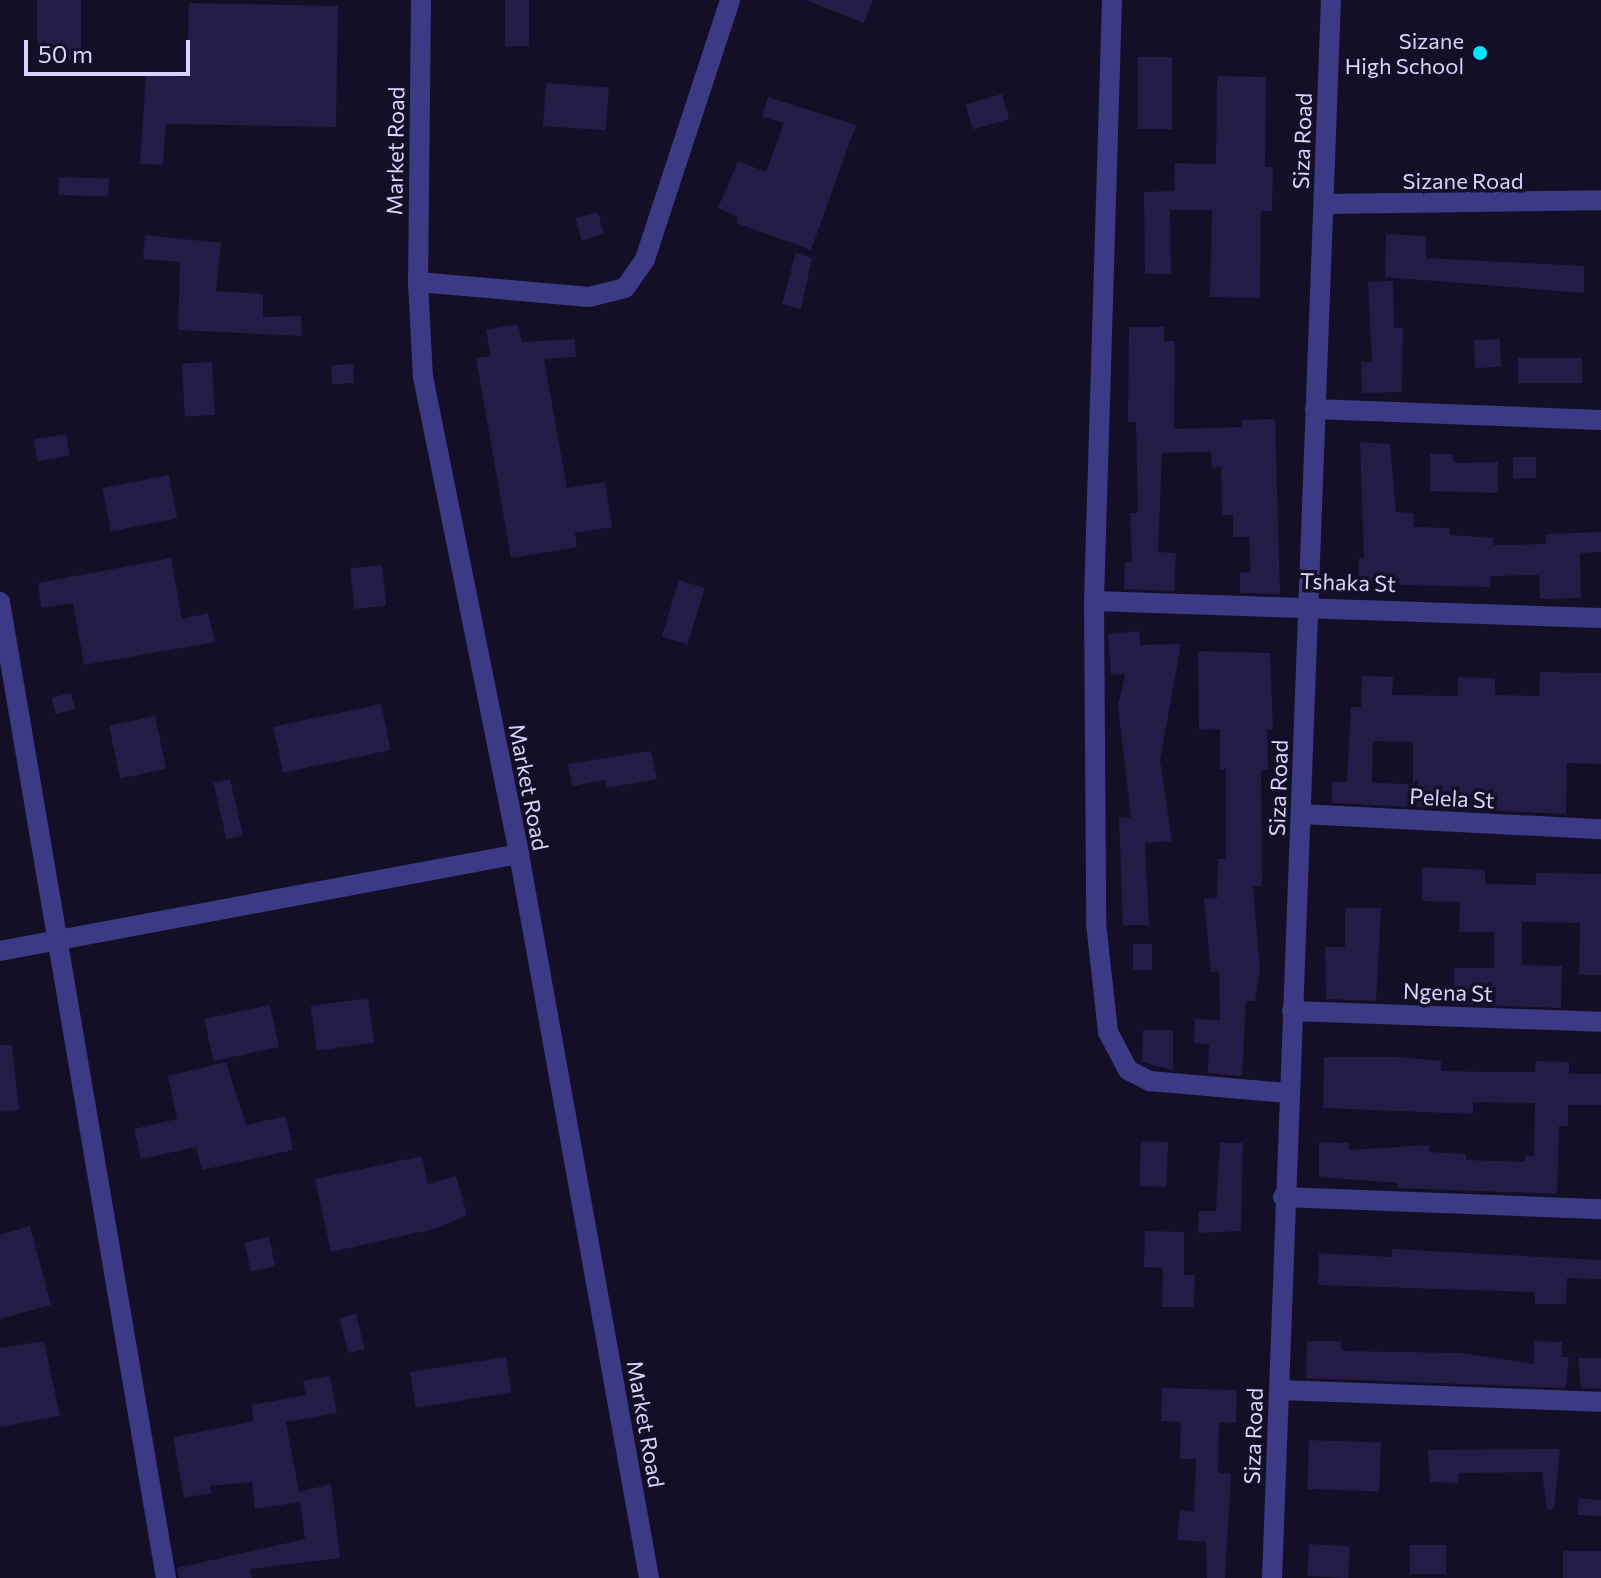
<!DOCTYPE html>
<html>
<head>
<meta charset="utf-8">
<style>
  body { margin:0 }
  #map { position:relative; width:1601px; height:1578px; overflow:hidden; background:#130f26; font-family:Commissioner,sans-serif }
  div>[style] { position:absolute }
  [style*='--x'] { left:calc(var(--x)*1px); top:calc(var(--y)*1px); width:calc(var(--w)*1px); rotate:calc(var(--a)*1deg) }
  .building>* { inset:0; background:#241b47; transform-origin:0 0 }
  .minor>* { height:20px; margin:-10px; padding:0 10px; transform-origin:10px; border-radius:10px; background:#3d3a85 }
  .tertiary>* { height:20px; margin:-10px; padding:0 10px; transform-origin:10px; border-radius:10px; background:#3d3a85 }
  .dots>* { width:22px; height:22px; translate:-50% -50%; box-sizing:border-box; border:4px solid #130f26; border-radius:50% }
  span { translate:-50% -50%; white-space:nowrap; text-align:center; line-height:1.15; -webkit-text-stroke:7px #130f26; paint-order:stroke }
  .poi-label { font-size:22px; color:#d9d4ff }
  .right { translate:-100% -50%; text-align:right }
  .street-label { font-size:22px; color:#d9d4ff }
  .scale { position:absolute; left:24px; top:40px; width:166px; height:36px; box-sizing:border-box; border:4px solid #d9d4ff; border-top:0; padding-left:10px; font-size:24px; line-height:28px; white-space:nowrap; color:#d9d4ff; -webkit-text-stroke:6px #130f26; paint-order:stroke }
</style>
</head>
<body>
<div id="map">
  <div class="building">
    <i style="left:37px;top:0;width:44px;height:60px"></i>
    <i style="left:505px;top:0;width:24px;height:46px"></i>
    <i style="clip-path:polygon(806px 0,873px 0,864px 23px)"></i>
    <i style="clip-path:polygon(189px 3px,338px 6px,336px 127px,166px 124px,163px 165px,140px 164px,146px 75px,187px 77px)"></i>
    <i style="left:1138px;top:57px;width:34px;height:72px"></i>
    <i style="clip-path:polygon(1217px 76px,1266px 77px,1265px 167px,1273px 167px,1272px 211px,1261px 211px,1260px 298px,1210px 297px,1212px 210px,1170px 210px,1171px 274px,1145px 274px,1144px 192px,1174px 191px,1175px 163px,1216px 164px)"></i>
    <i style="left:546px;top:83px;width:63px;height:43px;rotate:4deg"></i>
    <i style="left:1002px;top:94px;width:26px;height:38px;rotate:74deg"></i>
    <i style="clip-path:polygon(768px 97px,856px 125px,811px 250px,736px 223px,738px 217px,718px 208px,738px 161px,766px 172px,784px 123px,762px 117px)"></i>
    <i style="left:59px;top:177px;width:50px;height:18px;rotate:2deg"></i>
    <i style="left:598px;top:212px;width:23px;height:23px;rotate:75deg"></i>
    <i style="clip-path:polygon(1386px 234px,1426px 236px,1426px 258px,1584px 266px,1584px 293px,1385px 277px)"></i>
    <i style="clip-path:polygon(145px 235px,221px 243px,216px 291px,263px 294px,263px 317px,301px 316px,302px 336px,178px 330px,180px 262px,143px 259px)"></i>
    <i style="clip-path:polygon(796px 252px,812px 258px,801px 309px,782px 304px)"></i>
    <i style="clip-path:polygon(1393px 281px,1394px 328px,1403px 328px,1402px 392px,1362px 393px,1361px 362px,1372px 362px,1368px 282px)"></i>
    <i style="clip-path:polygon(518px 324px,522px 342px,575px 339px,576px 357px,544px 359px,567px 488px,605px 482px,612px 527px,575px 533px,577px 547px,511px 558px,476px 358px,491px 356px,486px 330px)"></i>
    <i style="clip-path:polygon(1129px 327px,1164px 327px,1164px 341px,1175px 341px,1174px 429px,1243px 427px,1242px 420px,1275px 419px,1280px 594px,1240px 593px,1240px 573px,1251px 572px,1249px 537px,1233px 537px,1233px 515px,1222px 515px,1221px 467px,1212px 468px,1211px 452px,1162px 453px,1158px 552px,1176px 553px,1174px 591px,1124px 589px,1125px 562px,1132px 562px,1130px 513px,1138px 513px,1136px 422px,1128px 422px)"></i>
    <i style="left:1500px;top:339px;width:28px;height:26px;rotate:88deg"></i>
    <i style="left:1518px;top:358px;width:64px;height:25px"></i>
    <i style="left:212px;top:362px;width:53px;height:30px;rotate:87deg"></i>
    <i style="left:353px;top:364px;width:19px;height:22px;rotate:87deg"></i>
    <i style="left:66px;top:434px;width:22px;height:33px;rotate:80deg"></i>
    <i style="clip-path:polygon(1360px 442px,1390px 444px,1396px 512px,1414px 513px,1413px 527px,1450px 528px,1450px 535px,1494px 538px,1493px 545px,1546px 544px,1545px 534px,1601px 532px,1601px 552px,1580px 553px,1581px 598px,1540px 599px,1539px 575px,1491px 576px,1490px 587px,1358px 584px,1359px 558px,1364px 559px)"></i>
    <i style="clip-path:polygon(1430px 454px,1453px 454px,1453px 463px,1498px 462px,1498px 493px,1430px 491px)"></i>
    <i style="left:1513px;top:457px;width:23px;height:21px"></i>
    <i style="left:169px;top:475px;width:44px;height:68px;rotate:79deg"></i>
    <i style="clip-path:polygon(171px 558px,182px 619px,208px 613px,215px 642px,84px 665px,73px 603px,41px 608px,38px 583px)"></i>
    <i style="left:382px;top:565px;width:41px;height:32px;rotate:84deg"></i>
    <i style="left:679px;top:580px;width:27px;height:59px;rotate:17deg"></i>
    <i style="clip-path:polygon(1139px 631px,1140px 645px,1181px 644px,1160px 760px,1172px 841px,1145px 843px,1149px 925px,1123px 925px,1119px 818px,1131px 817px,1118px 706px,1125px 674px,1111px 675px,1108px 634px)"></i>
    <i style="clip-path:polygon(1198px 651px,1270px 653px,1273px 729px,1267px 729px,1268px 769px,1261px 769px,1262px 886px,1253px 886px,1260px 969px,1255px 1001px,1246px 1001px,1242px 1076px,1208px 1073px,1209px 1044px,1194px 1043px,1195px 1019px,1220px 1020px,1219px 971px,1211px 972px,1204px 899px,1217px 898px,1218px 859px,1226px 859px,1226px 769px,1220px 769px,1220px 729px,1199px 730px)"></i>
    <i style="clip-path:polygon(evenodd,1540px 672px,1601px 673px,1601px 764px,1567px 763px,1566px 814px,1332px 803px,1332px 782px,1347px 782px,1351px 707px,1361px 707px,1362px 676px,1393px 677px,1392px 695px,1458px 696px,1458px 677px,1495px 678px,1495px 695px,1539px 696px,1540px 672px,1373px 741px,1413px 742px,1413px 784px,1372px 783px,1373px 741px)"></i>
    <i style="left:71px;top:693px;width:17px;height:20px;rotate:77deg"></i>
    <i style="left:381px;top:704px;width:47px;height:110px;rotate:78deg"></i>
    <i style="left:155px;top:716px;width:54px;height:47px;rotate:78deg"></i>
    <i style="clip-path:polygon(651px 751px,657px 779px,606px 788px,605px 780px,572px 786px,568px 764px)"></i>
    <i style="left:230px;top:779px;width:58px;height:17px;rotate:77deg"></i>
    <i style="clip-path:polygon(1422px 867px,1485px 870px,1485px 884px,1536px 885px,1536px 873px,1601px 874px,1601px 975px,1579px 975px,1580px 923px,1522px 922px,1522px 965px,1562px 966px,1561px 1008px,1454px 1004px,1454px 968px,1494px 968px,1494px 932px,1459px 932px,1460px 902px,1422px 901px)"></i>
    <i style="clip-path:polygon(1345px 908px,1381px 908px,1376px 1001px,1326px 999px,1325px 947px,1345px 947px)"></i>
    <i style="left:1133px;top:944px;width:19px;height:26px"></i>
    <i style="left:368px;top:998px;width:45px;height:58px;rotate:82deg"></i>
    <i style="left:270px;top:1005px;width:43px;height:67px;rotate:78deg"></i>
    <i style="clip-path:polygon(1143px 1030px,1173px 1030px,1173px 1070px,1142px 1062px)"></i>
    <i style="clip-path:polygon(0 1045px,12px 1045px,19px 1110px,0 1112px)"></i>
    <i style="clip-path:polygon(1324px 1057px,1398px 1057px,1441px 1061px,1441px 1071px,1488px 1072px,1535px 1072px,1536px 1061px,1569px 1062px,1569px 1074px,1601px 1074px,1601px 1105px,1568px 1105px,1568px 1126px,1559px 1126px,1557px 1194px,1397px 1188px,1398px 1183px,1319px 1177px,1319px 1142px,1349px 1143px,1349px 1150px,1429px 1145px,1429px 1152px,1466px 1154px,1466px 1160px,1525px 1162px,1525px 1155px,1534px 1156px,1535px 1103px,1473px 1102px,1473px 1114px,1323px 1108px)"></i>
    <i style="clip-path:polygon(226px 1062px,246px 1125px,286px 1116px,293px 1150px,202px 1170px,196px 1147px,141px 1159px,134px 1129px,177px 1119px,168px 1076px)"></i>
    <i style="left:1141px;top:1141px;width:27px;height:45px;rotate:2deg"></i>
    <i style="clip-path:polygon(1220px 1143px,1243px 1143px,1241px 1231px,1198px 1233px,1199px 1211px,1216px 1211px)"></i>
    <i style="clip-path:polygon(422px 1156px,428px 1184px,456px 1176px,467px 1215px,438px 1228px,331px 1252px,315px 1179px)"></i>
    <i style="clip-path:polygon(30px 1226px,51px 1305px,0 1319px,0 1235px)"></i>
    <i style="clip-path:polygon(1145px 1231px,1184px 1232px,1184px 1275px,1195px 1275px,1194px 1307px,1162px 1307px,1163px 1268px,1144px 1267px)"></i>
    <i style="left:269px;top:1237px;width:30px;height:25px;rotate:78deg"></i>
    <i style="clip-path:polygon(1392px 1249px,1601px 1260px,1601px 1279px,1567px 1278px,1566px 1304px,1535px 1304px,1535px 1292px,1318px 1285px,1319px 1253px,1392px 1257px)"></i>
    <i style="left:356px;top:1314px;width:36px;height:17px;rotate:76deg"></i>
    <i style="clip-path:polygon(44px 1341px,60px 1416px,0 1427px,0 1348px)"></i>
    <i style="clip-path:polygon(1307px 1341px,1341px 1341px,1341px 1351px,1461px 1353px,1534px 1364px,1534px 1341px,1562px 1342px,1562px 1357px,1569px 1357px,1566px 1388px,1306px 1378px)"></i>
    <i style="left:506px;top:1357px;width:36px;height:97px;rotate:81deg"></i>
    <i style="clip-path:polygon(1578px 1358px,1601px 1358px,1601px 1389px,1581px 1388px)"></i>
    <i style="clip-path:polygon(330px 1376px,337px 1413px,286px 1422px,299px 1492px,331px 1484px,340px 1558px,250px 1569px,252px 1578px,179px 1578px,177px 1568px,305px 1539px,300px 1502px,255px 1509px,252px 1482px,210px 1486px,211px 1493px,184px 1498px,173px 1437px,254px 1421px,251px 1405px,306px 1395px,303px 1381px)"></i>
    <i style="clip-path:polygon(1162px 1388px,1237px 1390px,1236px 1423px,1219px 1422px,1218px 1473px,1231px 1474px,1225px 1578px,1207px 1578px,1206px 1542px,1177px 1540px,1180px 1510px,1194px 1512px,1196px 1459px,1180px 1459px,1181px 1422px,1161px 1421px)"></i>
    <i style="left:1309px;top:1440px;width:72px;height:49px;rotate:2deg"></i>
    <i style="clip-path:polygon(1560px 1449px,1554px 1509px,1547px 1509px,1542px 1472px,1459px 1473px,1458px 1483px,1430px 1482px,1428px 1450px)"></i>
    <i style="clip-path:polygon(1579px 1498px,1601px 1500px,1601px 1516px,1577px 1515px)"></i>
    <i style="left:1309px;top:1544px;width:41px;height:32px;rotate:3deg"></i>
    <i style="left:1410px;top:1545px;width:36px;height:29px"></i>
    <i style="left:1601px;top:1551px;width:27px;height:38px;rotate:90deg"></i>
  </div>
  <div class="minor">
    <i style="--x:421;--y:0;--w:282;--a:90.6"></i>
    <i style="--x:418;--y:282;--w:95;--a:87"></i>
    <i style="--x:423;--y:377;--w:487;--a:78.6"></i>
    <i style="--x:519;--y:854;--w:736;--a:79.82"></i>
    <i style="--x:1112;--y:0;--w:601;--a:91.72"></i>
    <i style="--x:1094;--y:601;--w:322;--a:89.6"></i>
    <i style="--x:1096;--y:923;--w:110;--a:83.7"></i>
    <i style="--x:1108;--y:1032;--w:43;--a:62.2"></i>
    <i style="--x:1128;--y:1070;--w:25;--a:27"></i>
    <i style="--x:1150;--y:1081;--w:138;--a:5"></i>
    <i style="--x:1324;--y:204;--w:277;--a:-0.8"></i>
    <i style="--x:418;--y:282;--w:172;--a:5"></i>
    <i style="--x:589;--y:297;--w:37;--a:-14"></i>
    <i style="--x:625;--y:288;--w:35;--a:-55"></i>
    <i style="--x:645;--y:259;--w:273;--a:-71.8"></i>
    <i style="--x:1315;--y:409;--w:286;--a:2.2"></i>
    <i style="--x:1094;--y:601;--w:507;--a:1.92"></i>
    <i style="--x:0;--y:602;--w:990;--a:80.35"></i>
    <i style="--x:1301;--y:814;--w:300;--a:2.9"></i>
    <i style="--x:0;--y:951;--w:528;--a:-10.59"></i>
    <i style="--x:1292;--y:1011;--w:309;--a:2"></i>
    <i style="--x:1283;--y:1197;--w:318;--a:2.2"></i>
    <i style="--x:1279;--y:1390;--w:322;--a:2.1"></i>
  </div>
  <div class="tertiary">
    <i style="--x:1272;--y:1578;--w:1579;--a:-87.86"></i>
  </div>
  <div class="dots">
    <i style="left:1480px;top:53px;background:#00e5ff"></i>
  </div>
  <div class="poi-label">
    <span class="right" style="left:1464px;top:53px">Sizane<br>High School</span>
  </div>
  <div class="street-label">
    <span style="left:1302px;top:141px;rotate:-88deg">Siza Road</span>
    <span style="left:395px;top:151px;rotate:-89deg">Market Road</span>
    <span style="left:1463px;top:181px">Sizane Road</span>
    <span style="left:1348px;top:582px;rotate:2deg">Tshaka St</span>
    <span style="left:529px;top:787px;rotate:79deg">Market Road</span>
    <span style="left:1278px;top:788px;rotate:-88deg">Siza Road</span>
    <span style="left:1452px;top:798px;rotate:3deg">Pelela St</span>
    <span style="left:1448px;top:992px;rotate:2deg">Ngena St</span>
    <span style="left:646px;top:1424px;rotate:80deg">Market Road</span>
    <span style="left:1253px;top:1436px;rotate:-88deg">Siza Road</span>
  </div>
  <div class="scale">50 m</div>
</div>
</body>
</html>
